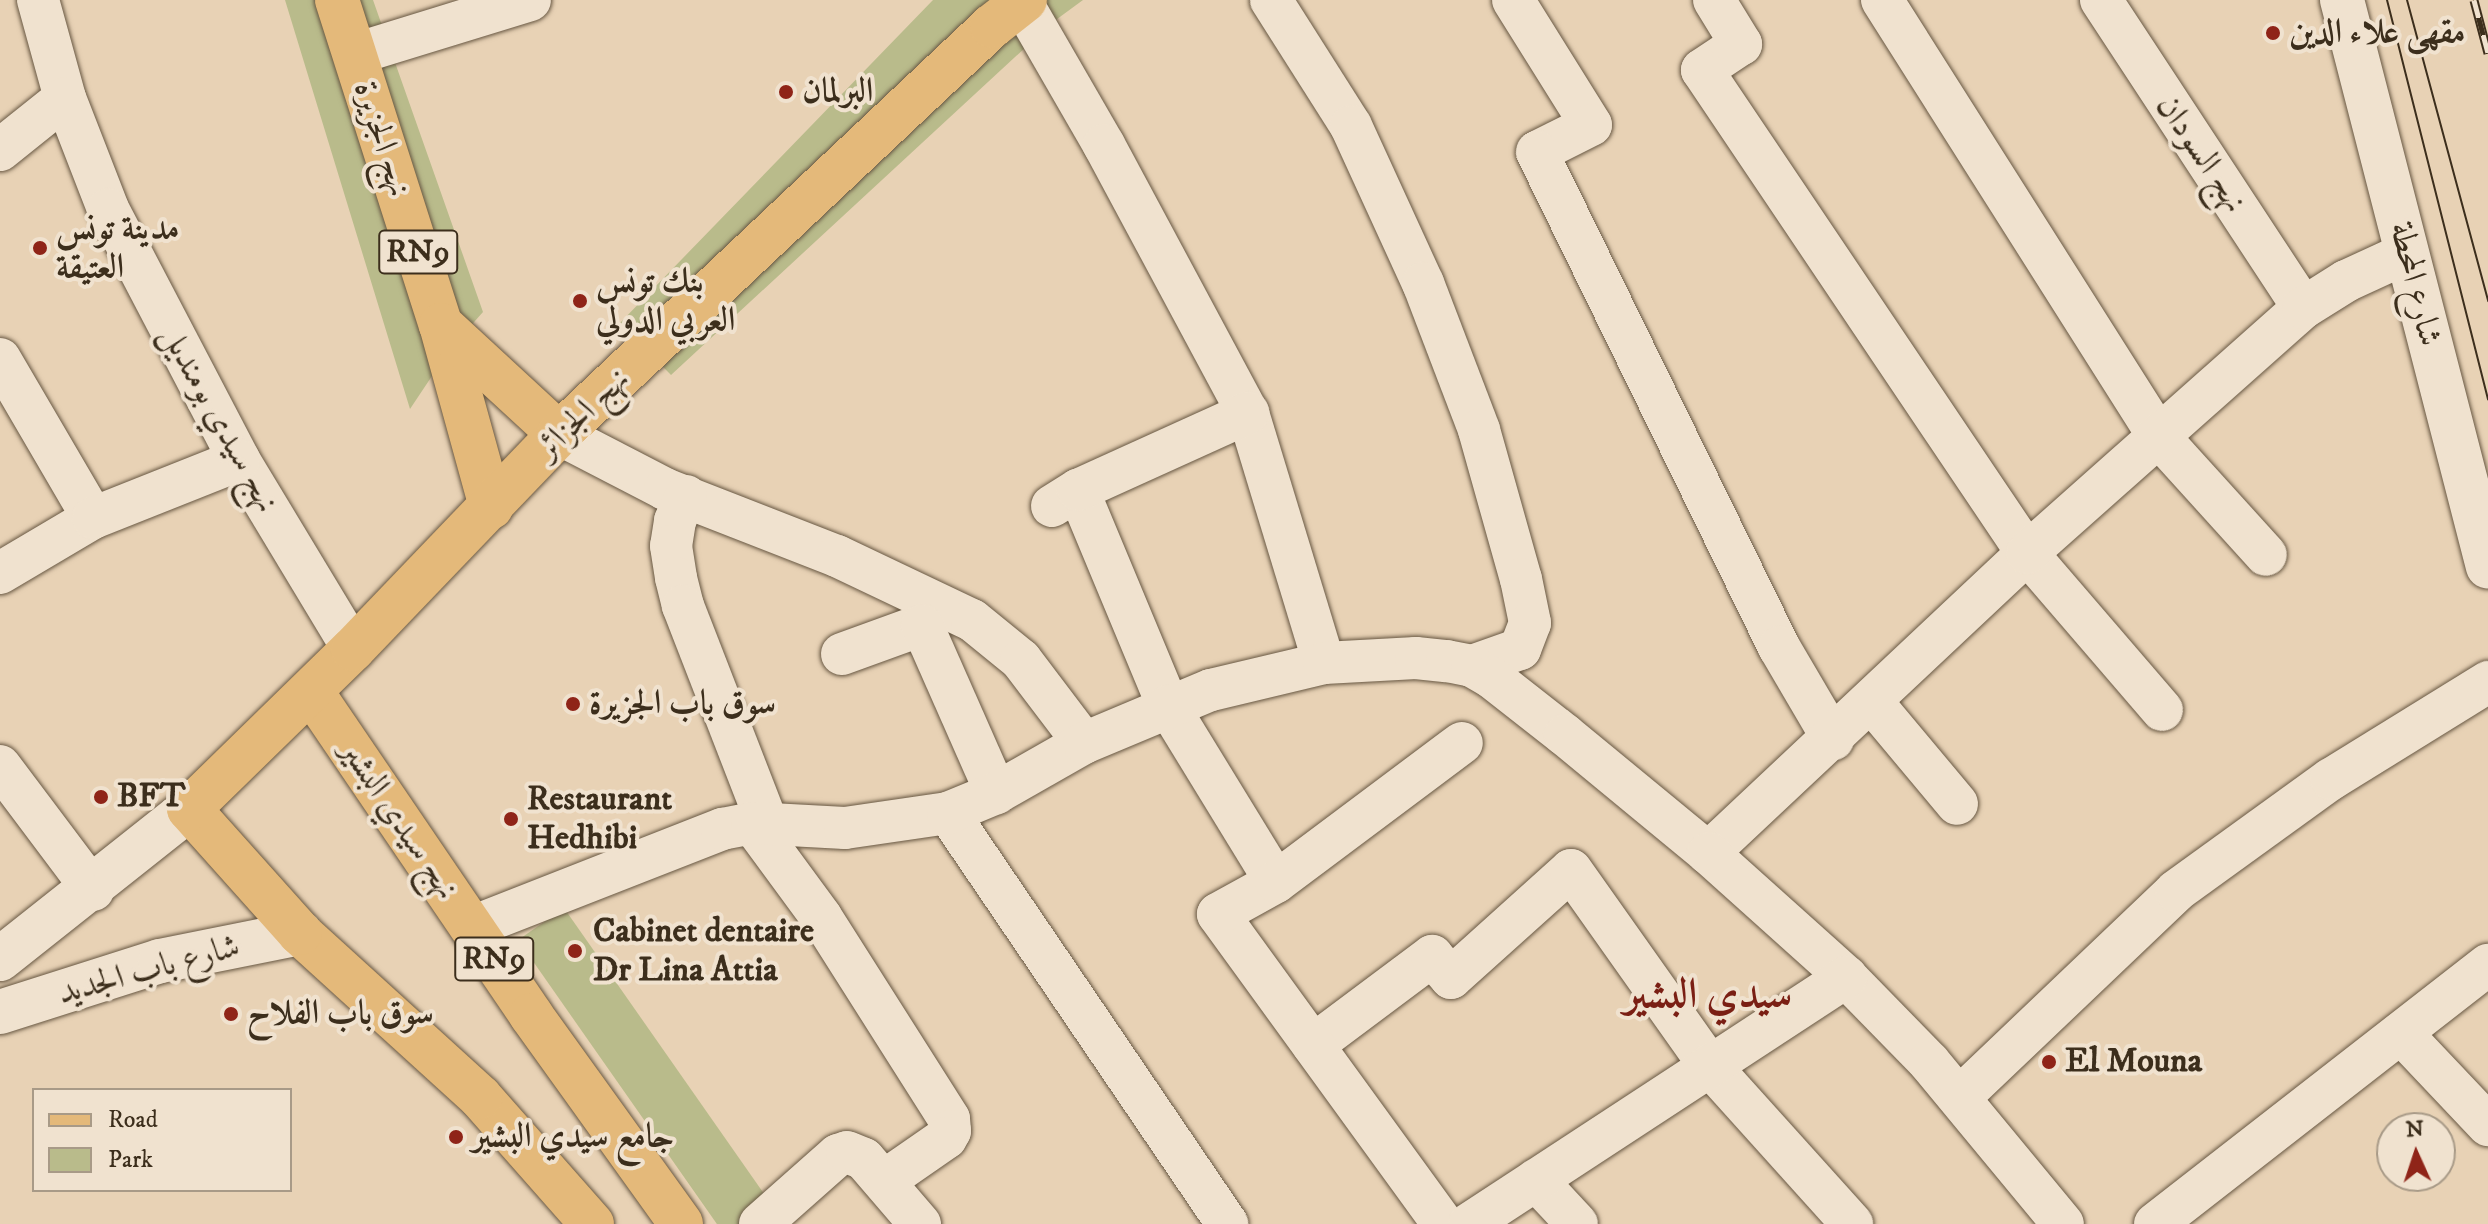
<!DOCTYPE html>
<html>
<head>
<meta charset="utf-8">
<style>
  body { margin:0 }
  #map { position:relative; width:2488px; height:1224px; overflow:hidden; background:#e8d2b5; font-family:"IM FELL DW Pica",Amiri,serif }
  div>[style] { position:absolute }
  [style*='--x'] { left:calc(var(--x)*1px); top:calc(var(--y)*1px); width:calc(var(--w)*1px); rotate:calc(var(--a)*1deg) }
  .green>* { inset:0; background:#b9bb8b; transform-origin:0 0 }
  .roads { filter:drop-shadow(0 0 2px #675742) drop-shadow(0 0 2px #675742) }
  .street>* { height:42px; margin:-21px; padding:0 21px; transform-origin:21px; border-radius:21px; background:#f0e2cf }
  .secondary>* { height:44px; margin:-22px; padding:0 22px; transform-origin:22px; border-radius:22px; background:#f0e2cf }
  .primary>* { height:44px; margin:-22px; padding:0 22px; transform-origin:22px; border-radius:22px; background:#e4b97a }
  .tram>* { height:2px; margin:-1px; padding:0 1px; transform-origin:1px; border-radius:1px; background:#3c2e1c }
  .rail>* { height:9px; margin-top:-4.5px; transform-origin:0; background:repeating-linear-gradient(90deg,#f0e2cf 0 18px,#3c2e1c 0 36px); box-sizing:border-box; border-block:2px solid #3c2e1c }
  .dots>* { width:22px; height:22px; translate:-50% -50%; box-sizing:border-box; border:4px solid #f0e2cf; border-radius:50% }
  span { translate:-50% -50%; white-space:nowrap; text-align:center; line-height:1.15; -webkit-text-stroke:8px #f0e2cf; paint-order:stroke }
  .shield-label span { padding:2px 6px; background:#f0e2cf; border:2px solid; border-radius:6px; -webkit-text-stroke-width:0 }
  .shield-label { font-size:32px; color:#3c2e1c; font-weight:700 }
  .poi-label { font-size:34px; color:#3c2e1c; font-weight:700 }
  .left { translate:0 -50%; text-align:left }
  .street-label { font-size:34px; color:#3c2e1c }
  .district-label { font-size:42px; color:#7a1f14; font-weight:700 }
  .legend { position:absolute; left:32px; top:1088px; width:260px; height:104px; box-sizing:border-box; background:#f0e2cf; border:2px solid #a89a87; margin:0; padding:10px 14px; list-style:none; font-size:24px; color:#3c2e1c }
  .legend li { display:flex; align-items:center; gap:16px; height:40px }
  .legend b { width:40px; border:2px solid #a89a87 }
  .north { position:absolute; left:2376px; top:1112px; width:80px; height:80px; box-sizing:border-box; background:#f0e2cf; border:2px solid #a89a87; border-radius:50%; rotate:357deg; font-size:22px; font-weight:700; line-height:32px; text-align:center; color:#3c2e1c }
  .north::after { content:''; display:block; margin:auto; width:28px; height:36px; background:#8f2418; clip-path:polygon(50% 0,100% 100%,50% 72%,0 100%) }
</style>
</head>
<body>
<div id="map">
  <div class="green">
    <i style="clip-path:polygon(285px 0,373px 0,483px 312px,450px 349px,410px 409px)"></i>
    <i style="clip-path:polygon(933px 0,1083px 0,1053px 22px,671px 375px,620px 323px)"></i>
    <i style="left:564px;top:908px;width:386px;height:56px;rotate:55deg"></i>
  </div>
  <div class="roads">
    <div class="street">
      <i style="--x:38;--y:0;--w:102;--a:74.6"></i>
      <i style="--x:65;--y:98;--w:119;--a:68.8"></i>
      <i style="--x:108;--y:209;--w:283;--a:62.4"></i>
      <i style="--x:239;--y:460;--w:221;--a:58.9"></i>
      <i style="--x:1271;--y:0;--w:149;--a:57.6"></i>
      <i style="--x:1351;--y:126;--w:173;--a:65.4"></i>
      <i style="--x:1423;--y:283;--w:157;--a:69.1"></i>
      <i style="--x:1479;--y:430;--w:155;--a:74.3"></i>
      <i style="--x:1521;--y:579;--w:45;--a:78.4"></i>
      <i style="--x:1530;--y:623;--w:28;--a:111"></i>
      <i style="--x:1520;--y:649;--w:51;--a:160.5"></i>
      <i style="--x:1513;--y:0;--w:147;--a:58"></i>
      <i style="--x:1591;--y:125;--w:60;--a:153.4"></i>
      <i style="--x:1537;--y:152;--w:551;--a:63.95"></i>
      <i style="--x:1779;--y:647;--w:107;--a:59.6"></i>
      <i style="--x:1714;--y:0;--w:52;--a:58.5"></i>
      <i style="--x:1741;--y:44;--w:47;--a:146.3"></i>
      <i style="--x:1702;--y:70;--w:582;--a:56.06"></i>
      <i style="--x:2027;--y:553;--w:207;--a:49.3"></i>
      <i style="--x:1882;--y:0;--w:517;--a:57.63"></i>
      <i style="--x:2159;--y:437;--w:159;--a:47.8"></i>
      <i style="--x:2101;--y:0;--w:368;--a:56.7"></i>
      <i style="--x:1022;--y:3;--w:164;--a:60"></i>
      <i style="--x:1104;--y:145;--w:304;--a:61.8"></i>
      <i style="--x:1248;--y:413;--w:261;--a:73.1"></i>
      <i style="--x:355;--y:54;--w:183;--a:-17.1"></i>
      <i style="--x:0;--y:150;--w:83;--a:-38.7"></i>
      <i style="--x:0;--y:359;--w:184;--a:59.7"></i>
      <i style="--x:559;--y:434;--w:119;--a:27.4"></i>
      <i style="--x:665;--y:489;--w:185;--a:21.3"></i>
      <i style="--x:837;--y:556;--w:149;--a:25.4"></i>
      <i style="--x:972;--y:620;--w:63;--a:39.2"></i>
      <i style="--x:1021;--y:660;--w:104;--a:52.8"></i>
      <i style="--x:1078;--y:490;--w:234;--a:67.4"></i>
      <i style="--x:1168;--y:706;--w:206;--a:58.5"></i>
      <i style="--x:686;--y:496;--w:27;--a:114"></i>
      <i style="--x:675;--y:521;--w:25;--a:99"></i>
      <i style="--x:671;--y:546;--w:32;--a:81"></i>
      <i style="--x:676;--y:578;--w:29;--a:76"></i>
      <i style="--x:683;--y:606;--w:235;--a:68.8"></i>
      <i style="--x:1052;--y:506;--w:31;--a:-32"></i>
      <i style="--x:1078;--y:490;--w:187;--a:-24.4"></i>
      <i style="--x:0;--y:573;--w:108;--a:-30.6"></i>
      <i style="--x:93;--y:518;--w:157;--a:-21.7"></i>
      <i style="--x:842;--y:654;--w:85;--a:-19.9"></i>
      <i style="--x:922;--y:625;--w:184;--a:66.2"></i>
      <i style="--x:1871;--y:701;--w:134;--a:50.1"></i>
      <i style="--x:0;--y:766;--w:155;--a:53.1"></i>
      <i style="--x:948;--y:813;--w:497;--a:55.8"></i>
      <i style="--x:752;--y:823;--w:117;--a:53.7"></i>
      <i style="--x:821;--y:917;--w:239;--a:57.6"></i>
      <i style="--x:949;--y:1119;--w:12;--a:85"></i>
      <i style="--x:950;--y:1131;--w:8;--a:120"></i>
      <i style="--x:946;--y:1138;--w:75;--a:145.3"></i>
      <i style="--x:1708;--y:853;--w:438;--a:-43.2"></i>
      <i style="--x:2027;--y:553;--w:369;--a:-41.6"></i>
      <i style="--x:2303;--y:308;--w:51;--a:-32.1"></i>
      <i style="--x:2346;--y:281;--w:67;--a:-24.7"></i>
      <i style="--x:472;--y:927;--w:269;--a:-21.4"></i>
      <i style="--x:722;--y:829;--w:31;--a:-11"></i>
      <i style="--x:752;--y:823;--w:93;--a:3.1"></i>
      <i style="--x:845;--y:828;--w:104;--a:-8.3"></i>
      <i style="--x:948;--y:813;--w:52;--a:-22.6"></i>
      <i style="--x:996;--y:793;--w:101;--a:-29.6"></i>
      <i style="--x:1084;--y:743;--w:138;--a:-22.7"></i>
      <i style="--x:1211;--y:690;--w:116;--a:-13.4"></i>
      <i style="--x:1324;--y:663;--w:92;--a:-3.1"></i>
      <i style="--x:1416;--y:658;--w:31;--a:6"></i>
      <i style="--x:1447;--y:661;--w:25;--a:11"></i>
      <i style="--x:1472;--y:666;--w:22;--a:30"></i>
      <i style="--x:1491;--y:677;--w:94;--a:38.1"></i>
      <i style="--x:1565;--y:735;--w:185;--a:39.5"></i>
      <i style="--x:1708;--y:853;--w:186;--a:41.9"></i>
      <i style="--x:1846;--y:977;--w:119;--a:45.7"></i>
      <i style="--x:1929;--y:1062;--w:210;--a:50.4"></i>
      <i style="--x:2401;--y:1033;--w:127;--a:46.6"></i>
      <i style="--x:1313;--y:1045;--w:149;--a:-36.8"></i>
      <i style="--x:1432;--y:956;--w:29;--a:49"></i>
      <i style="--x:1451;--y:978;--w:161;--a:-42"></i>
      <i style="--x:1571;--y:870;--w:239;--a:54.7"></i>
      <i style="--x:1709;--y:1065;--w:214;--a:48"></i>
      <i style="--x:1960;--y:1097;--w:298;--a:-43.6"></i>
      <i style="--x:2176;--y:891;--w:191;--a:-35.9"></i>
      <i style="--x:2331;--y:779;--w:185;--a:-31.7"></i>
      <i style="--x:1536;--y:1180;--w:60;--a:47"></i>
      <i style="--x:760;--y:1224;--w:104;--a:-41.5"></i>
      <i style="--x:838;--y:1155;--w:9;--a:-18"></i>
      <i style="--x:847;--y:1152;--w:18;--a:22"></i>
      <i style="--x:864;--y:1159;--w:86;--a:49.3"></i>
      <i style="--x:1443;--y:1224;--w:383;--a:-126"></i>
      <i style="--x:1218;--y:914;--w:66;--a:-28.9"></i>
      <i style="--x:1276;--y:882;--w:232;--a:-36.8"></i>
      <i style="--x:1469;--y:1224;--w:451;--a:-33.2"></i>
      <i style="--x:2155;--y:1224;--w:422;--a:-37.9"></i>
    </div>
    <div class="secondary">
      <i style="--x:2342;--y:0;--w:585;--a:75.56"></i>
      <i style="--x:0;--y:959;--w:241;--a:-38.4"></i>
      <i style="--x:0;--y:1012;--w:168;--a:-17.7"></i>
      <i style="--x:160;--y:961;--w:143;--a:-11.3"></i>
    </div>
    <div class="primary">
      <i style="--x:337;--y:0;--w:341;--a:72.3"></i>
      <i style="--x:441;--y:325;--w:189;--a:74.6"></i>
      <i style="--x:441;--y:325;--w:161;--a:42.7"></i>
      <i style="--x:311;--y:691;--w:392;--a:55.8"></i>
      <i style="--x:531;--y:1015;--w:257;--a:54.3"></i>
      <i style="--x:592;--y:1224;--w:169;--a:-131.4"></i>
      <i style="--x:480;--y:1097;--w:244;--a:-137.7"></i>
      <i style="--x:300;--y:933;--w:166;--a:-131.8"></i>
      <i style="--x:189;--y:809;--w:229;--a:-44.3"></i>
      <i style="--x:353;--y:649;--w:298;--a:-46.2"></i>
      <i style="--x:559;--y:434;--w:595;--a:-43.3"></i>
      <i style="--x:992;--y:26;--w:42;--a:-38.2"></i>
    </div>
  </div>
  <div class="tram">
    <i style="--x:2387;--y:0;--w:412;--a:75.8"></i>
    <i style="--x:2407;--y:0;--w:312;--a:74.9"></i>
  </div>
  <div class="rail">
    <i style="--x:2474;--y:0;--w:55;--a:75.2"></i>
  </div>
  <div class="dots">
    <i style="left:2273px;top:33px;background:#8f2418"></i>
    <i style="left:786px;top:92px;background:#8f2418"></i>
    <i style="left:40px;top:248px;background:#8f2418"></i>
    <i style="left:580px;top:301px;background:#8f2418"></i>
    <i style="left:573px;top:704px;background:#8f2418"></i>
    <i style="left:101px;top:797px;background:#8f2418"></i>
    <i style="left:511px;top:819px;background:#8f2418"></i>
    <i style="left:575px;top:951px;background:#8f2418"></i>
    <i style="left:231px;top:1014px;background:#8f2418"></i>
    <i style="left:2049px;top:1062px;background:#8f2418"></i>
    <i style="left:456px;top:1137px;background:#8f2418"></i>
  </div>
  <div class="shield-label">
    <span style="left:418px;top:252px">RN9</span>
    <span style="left:494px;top:959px">RN9</span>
  </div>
  <div class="poi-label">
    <span class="left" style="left:2289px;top:33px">مقهى علاء الدين</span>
    <span class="left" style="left:802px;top:92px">البرلمان</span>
    <span class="left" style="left:56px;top:248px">مدينة تونس<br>العتيقة</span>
    <span class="left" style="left:596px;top:301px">بنك تونس<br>العربي الدولي</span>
    <span class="left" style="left:589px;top:704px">سوق باب الجزيرة</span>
    <span class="left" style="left:117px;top:797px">BFT</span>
    <span class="left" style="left:527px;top:819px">Restaurant<br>Hedhibi</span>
    <span class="left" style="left:593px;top:951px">Cabinet dentaire<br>Dr Lina Attia</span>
    <span class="left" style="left:247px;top:1014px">سوق باب الفلاح</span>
    <span class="left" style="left:2065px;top:1062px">El Mouna</span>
    <span class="left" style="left:472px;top:1137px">جامع سيدي البشير</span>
  </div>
  <div class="street-label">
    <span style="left:382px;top:139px;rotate:72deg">نهج الجزيرة</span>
    <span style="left:2201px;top:154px;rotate:56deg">نهج السودان</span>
    <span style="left:2415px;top:284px;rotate:76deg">شارع المحطة</span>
    <span style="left:583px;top:414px;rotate:-44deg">نهج الجزائر</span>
    <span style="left:219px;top:419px;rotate:61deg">نهج سيدي بومنديل</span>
    <span style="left:399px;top:820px;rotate:56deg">نهج سيدي البشير</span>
    <span style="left:149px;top:970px;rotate:-15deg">شارع باب الجديد</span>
  </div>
  <div class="district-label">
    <span style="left:1708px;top:995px">سيدي البشير</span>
  </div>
  <ul class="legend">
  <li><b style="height:10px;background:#e4b97a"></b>Road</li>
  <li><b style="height:22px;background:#b9bb8b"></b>Park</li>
  </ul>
  <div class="north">N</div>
</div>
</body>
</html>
